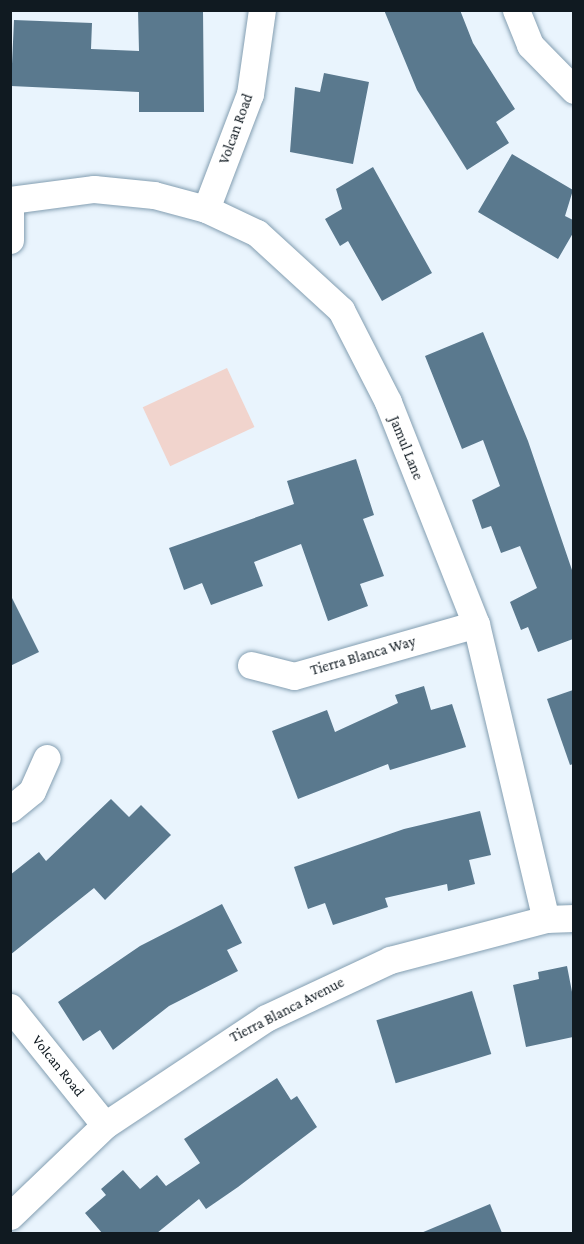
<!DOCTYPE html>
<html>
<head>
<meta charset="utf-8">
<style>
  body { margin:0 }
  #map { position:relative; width:584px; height:1244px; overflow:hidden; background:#e9f4fd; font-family:"Crimson Pro",serif }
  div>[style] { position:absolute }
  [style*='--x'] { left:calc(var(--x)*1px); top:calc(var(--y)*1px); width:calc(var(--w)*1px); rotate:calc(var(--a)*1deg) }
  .green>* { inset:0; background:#f1d4cd; transform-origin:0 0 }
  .building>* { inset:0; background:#5a798e; transform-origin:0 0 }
  .roads { filter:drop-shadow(0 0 2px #839eb1) drop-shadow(0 0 2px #839eb1) }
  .minor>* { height:27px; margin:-13.5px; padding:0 13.5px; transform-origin:13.5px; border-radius:13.5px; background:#fff }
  span { translate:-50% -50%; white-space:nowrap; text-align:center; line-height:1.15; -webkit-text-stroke:4.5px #fff; paint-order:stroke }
  .street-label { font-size:15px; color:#101a21 }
  .frame { position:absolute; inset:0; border:12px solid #101a21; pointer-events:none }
</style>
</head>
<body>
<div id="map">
  <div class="green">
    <i style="left:227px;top:368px;width:65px;height:93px;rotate:65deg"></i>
  </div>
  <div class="building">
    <i style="clip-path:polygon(138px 10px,203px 10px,204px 112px,139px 112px,139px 92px,11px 86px,14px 20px,92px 23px,91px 49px,139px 51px)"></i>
    <i style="clip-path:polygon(384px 10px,460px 10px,473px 43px,515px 109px,496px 122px,509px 143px,467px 170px,417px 90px)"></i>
    <i style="clip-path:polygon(324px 73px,369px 82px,353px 164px,290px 152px,295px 87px,320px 92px)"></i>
    <i style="clip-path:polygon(512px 154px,573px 190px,565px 216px,573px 220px,573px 233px,558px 259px,478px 212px)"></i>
    <i style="clip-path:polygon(373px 167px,432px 273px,382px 301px,348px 241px,340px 246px,325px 219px,342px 209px,336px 189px)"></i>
    <i style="clip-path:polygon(483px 332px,528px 441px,573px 573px,573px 639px,538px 652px,528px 627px,521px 630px,510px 602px,537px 588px,520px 546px,501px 553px,491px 526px,482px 529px,472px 500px,500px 486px,483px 440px,462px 449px,425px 356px)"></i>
    <i style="clip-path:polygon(356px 459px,374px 515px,363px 519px,384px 576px,360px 584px,368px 606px,328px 621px,301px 544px,254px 562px,263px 586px,211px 605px,202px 583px,184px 590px,169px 548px,294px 504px,287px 481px)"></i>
    <i style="clip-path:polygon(10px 594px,39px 652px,10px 666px)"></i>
    <i style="clip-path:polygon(424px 686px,431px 710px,452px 704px,466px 747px,390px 770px,388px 764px,298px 799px,272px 731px,327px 710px,335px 732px,398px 703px,395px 695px)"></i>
    <i style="clip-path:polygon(573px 690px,573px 764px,570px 765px,547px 699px)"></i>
    <i style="clip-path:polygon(111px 799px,129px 817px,141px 805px,171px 835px,105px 900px,94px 888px,10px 955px,10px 875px,39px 852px,46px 861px)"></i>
    <i style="clip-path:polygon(480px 811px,491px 855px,469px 860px,475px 884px,448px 891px,447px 884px,385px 898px,388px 907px,333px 925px,325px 903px,308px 909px,294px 867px,404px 829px)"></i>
    <i style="clip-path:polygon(222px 904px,242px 943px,227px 950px,238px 971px,169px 1006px,113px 1050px,100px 1030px,83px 1041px,58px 1002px,140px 946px)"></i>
    <i style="clip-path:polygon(567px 966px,573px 997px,573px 1037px,526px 1047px,513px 985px,539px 979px,538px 972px)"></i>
    <i style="left:472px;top:991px;width:66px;height:100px;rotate:73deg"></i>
    <i style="clip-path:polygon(277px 1078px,291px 1100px,297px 1096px,317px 1127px,238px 1187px,206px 1209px,199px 1199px,157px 1233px,102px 1233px,85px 1213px,106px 1195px,101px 1189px,123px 1170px,140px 1189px,157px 1175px,166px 1186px,200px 1163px,184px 1139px)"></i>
    <i style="clip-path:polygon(490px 1204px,502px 1233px,421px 1233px)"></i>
  </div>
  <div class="roads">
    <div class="minor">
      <i style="--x:516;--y:10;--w:38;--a:68"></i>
      <i style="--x:530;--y:45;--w:63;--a:45.6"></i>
      <i style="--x:10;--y:200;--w:85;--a:-7.5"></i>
      <i style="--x:94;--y:189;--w:60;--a:5.7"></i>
      <i style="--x:154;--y:195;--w:54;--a:15.1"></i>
      <i style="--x:206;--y:209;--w:56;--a:25.2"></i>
      <i style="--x:257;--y:233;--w:114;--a:42.5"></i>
      <i style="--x:341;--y:310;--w:103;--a:62.9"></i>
      <i style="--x:388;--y:402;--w:239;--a:68.4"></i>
      <i style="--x:476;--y:624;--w:303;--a:76.7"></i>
      <i style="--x:546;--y:919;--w:28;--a:-2"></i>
      <i style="--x:10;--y:203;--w:37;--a:90"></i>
      <i style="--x:206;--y:209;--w:123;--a:-69.1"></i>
      <i style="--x:250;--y:94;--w:85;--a:-81.9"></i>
      <i style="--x:251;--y:665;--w:44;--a:14.3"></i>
      <i style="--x:294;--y:676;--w:189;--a:-15.9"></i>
      <i style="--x:10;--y:809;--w:28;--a:-39"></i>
      <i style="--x:32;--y:791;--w:36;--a:-66"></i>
      <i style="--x:10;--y:1007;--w:151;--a:51.2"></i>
      <i style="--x:10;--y:1216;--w:132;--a:-43.8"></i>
      <i style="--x:105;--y:1125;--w:193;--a:-33.6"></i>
      <i style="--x:266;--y:1018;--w:137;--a:-25.1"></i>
      <i style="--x:390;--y:960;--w:161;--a:-14.7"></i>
    </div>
  </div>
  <div class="street-label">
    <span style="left:236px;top:129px;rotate:-70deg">Volcan Road</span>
    <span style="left:406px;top:448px;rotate:68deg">Jamul Lane</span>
    <span style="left:363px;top:656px;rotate:-16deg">Tierra Blanca Way</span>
    <span style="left:287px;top:1010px;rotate:-27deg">Tierra Blanca Avenue</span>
    <span style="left:58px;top:1066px;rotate:51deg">Volcan Road</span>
  </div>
  <div class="frame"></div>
</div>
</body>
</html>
